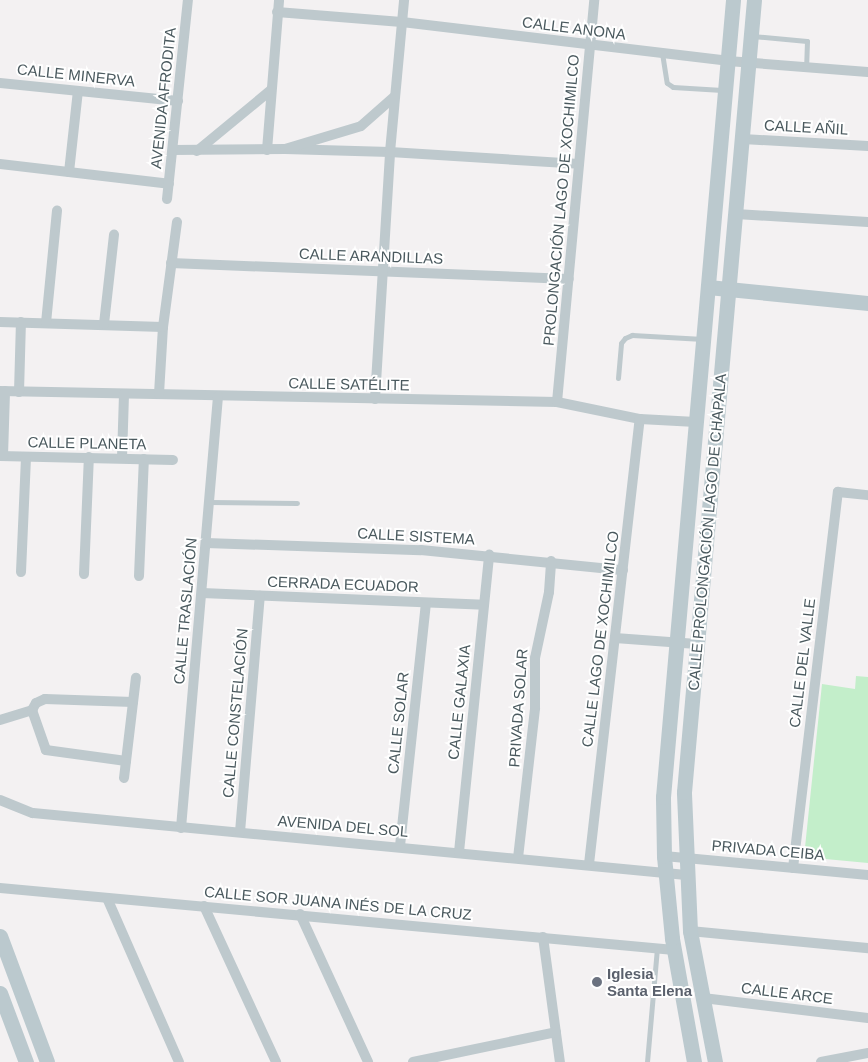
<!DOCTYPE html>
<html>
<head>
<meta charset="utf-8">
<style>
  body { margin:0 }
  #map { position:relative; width:868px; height:1062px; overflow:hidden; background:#f3f1f2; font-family:Helvetica,sans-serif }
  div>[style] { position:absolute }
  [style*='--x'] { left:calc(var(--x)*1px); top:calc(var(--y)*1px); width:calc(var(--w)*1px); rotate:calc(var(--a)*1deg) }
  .green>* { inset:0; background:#c3eeca }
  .lane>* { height:5px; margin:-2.5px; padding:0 2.5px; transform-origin:2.5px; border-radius:2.5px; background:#bec9cd }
  .street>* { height:10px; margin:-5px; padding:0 5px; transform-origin:5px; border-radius:5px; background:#bec9cd }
  .secondary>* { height:15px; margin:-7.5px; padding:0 7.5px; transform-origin:7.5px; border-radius:7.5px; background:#bbc9ce }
  .dots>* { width:14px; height:14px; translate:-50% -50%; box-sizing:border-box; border:2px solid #fff; border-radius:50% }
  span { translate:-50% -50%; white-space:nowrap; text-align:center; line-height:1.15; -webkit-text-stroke:4px #fff; paint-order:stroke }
  .street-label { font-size:15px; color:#4a595e }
  .worship-label { font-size:15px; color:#5b616d; font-weight:700 }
  .left { translate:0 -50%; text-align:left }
</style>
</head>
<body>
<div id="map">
  <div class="green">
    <i style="clip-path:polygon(856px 676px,868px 677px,868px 863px,804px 857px,822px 684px,855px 689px)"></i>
  </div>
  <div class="lane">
    <i style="--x:752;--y:36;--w:55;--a:5.2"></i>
    <i style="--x:807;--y:41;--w:26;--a:92"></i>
    <i style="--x:662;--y:53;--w:30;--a:81"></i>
    <i style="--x:667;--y:83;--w:7;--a:34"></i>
    <i style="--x:673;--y:87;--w:49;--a:3.5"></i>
    <i style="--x:618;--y:378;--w:35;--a:-85"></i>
    <i style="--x:621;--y:343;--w:6;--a:-51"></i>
    <i style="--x:625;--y:338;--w:8;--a:-23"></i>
    <i style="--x:632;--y:335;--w:71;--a:3.2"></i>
    <i style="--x:209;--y:502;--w:88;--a:0.7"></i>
    <i style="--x:647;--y:1062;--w:114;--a:-85"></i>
  </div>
  <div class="street">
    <i style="--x:277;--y:12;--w:125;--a:4.6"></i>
    <i style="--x:402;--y:22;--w:328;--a:6.8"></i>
    <i style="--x:728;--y:61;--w:140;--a:4.5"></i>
    <i style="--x:0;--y:83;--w:179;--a:5.8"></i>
    <i style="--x:743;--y:139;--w:125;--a:3.2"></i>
    <i style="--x:285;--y:149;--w:105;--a:1.6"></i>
    <i style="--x:390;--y:152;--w:189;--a:3.6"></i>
    <i style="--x:173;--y:150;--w:112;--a:-0.5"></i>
    <i style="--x:285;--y:149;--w:79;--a:-16.8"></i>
    <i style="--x:361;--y:126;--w:45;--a:-41.4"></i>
    <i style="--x:267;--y:150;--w:150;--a:-85.4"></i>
    <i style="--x:197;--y:151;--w:96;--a:-39.5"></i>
    <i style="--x:0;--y:164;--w:170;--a:6.7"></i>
    <i style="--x:69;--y:172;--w:81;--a:-83.7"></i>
    <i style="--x:167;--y:199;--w:200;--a:-84"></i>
    <i style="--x:736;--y:214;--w:132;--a:3.5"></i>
    <i style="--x:171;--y:263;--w:398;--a:2.3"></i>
    <i style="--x:0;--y:322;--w:163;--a:1.8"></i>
    <i style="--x:46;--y:323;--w:113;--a:-84.4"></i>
    <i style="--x:104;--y:324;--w:90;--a:-83.6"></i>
    <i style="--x:0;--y:391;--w:557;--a:1.13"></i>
    <i style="--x:557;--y:402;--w:85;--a:11.6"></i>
    <i style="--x:640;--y:419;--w:56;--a:3.1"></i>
    <i style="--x:19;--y:392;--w:70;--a:-88.4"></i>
    <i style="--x:159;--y:394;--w:67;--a:-86.6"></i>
    <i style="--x:163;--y:327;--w:106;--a:-82.4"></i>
    <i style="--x:375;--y:399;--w:247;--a:-86.5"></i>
    <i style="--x:390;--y:152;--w:153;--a:-84.7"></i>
    <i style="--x:557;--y:402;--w:404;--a:-84.7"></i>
    <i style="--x:0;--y:456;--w:173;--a:1.3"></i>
    <i style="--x:3;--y:456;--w:65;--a:-88.2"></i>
    <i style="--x:122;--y:458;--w:64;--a:-88.2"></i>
    <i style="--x:206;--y:543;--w:215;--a:1.9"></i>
    <i style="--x:421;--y:550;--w:203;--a:5.7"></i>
    <i style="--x:21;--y:572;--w:115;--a:-87.5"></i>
    <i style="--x:84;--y:574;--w:117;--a:-87.6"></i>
    <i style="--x:139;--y:576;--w:117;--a:-87.6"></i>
    <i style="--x:202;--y:593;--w:282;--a:2.4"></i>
    <i style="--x:615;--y:638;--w:82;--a:4.2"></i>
    <i style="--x:0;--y:720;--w:34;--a:-17"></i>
    <i style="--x:126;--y:761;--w:81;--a:-172.2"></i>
    <i style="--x:46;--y:750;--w:42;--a:-109.3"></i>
    <i style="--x:32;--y:710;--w:8;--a:-60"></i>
    <i style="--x:36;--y:703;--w:10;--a:-24"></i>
    <i style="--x:45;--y:699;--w:88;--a:2"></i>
    <i style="--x:124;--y:778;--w:101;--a:-83.2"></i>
    <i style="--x:0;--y:800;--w:35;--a:22"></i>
    <i style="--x:33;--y:813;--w:656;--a:5.42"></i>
    <i style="--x:181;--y:828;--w:433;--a:-85.1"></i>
    <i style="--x:240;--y:832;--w:237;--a:-85.2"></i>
    <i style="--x:400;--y:846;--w:244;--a:-83.9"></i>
    <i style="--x:459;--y:852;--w:299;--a:-84.2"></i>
    <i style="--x:664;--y:856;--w:205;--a:5.3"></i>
    <i style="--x:518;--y:858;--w:151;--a:-83.5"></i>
    <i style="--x:535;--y:708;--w:50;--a:-90"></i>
    <i style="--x:535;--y:658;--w:67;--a:-78"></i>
    <i style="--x:549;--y:592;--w:31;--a:-86"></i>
    <i style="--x:589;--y:864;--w:448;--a:-83.5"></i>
    <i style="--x:793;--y:868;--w:379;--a:-83.2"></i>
    <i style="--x:838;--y:492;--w:30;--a:6"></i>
    <i style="--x:0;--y:888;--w:677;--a:5.26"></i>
    <i style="--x:107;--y:898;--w:179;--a:66.3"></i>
    <i style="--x:204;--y:906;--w:172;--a:65.2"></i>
    <i style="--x:300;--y:914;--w:163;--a:65.3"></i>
    <i style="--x:690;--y:931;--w:179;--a:5.5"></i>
    <i style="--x:543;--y:937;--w:126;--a:82.3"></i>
    <i style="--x:703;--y:998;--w:166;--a:6.9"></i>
    <i style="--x:413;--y:1062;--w:146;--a:-11.8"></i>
    <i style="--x:821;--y:1062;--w:48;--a:-10.8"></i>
  </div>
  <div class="secondary">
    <i style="--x:708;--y:287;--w:161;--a:5.7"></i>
    <i style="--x:0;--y:936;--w:134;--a:69.5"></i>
    <i style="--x:0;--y:993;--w:74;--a:69.4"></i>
    <i style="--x:694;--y:1062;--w:126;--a:-100.1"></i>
    <i style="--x:672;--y:938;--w:82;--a:-95.6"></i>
    <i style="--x:664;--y:856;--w:59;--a:-91"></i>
    <i style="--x:663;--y:797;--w:800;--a:-84.98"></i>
    <i style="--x:715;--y:1062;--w:133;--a:-100.8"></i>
    <i style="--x:690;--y:931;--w:139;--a:-92.5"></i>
    <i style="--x:684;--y:792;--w:795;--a:-84.95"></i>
  </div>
  <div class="dots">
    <i style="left:597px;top:982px;background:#6b7280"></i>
  </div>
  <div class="street-label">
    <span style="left:574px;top:28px;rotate:7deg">CALLE ANONA</span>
    <span style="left:76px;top:75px;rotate:6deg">CALLE MINERVA</span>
    <span style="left:163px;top:98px;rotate:-84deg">AVENIDA AFRODITA</span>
    <span style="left:806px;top:127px;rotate:3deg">CALLE AÑIL</span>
    <span style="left:561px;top:200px;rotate:-85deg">PROLONGACIÓN LAGO DE XOCHIMILCO</span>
    <span style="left:371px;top:256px;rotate:2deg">CALLE ARANDILLAS</span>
    <span style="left:349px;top:384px;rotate:1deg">CALLE SATÉLITE</span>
    <span style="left:87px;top:443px;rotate:1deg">CALLE PLANETA</span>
    <span style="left:707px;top:532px;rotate:-85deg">CALLE PROLONGACIÓN LAGO DE CHAPALA</span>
    <span style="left:416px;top:536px;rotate:3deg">CALLE SISTEMA</span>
    <span style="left:343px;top:584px;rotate:2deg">CERRADA ECUADOR</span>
    <span style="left:185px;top:611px;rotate:-85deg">CALLE TRASLACIÓN</span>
    <span style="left:600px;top:639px;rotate:-83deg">CALLE LAGO DE XOCHIMILCO</span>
    <span style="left:802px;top:663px;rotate:-83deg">CALLE DEL VALLE</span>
    <span style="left:459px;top:702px;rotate:-84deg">CALLE GALAXIA</span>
    <span style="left:518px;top:708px;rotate:-86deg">PRIVADA SOLAR</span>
    <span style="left:235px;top:713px;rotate:-85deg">CALLE CONSTELACIÓN</span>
    <span style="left:398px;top:723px;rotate:-84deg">CALLE SOLAR</span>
    <span style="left:343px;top:826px;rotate:5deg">AVENIDA DEL SOL</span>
    <span style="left:768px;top:850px;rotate:5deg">PRIVADA CEIBA</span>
    <span style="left:338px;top:903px;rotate:5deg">CALLE SOR JUANA INÉS DE LA CRUZ</span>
    <span style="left:787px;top:993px;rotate:7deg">CALLE ARCE</span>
  </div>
  <div class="worship-label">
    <span class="left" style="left:607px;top:982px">Iglesia<br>Santa Elena</span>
  </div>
</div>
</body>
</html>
